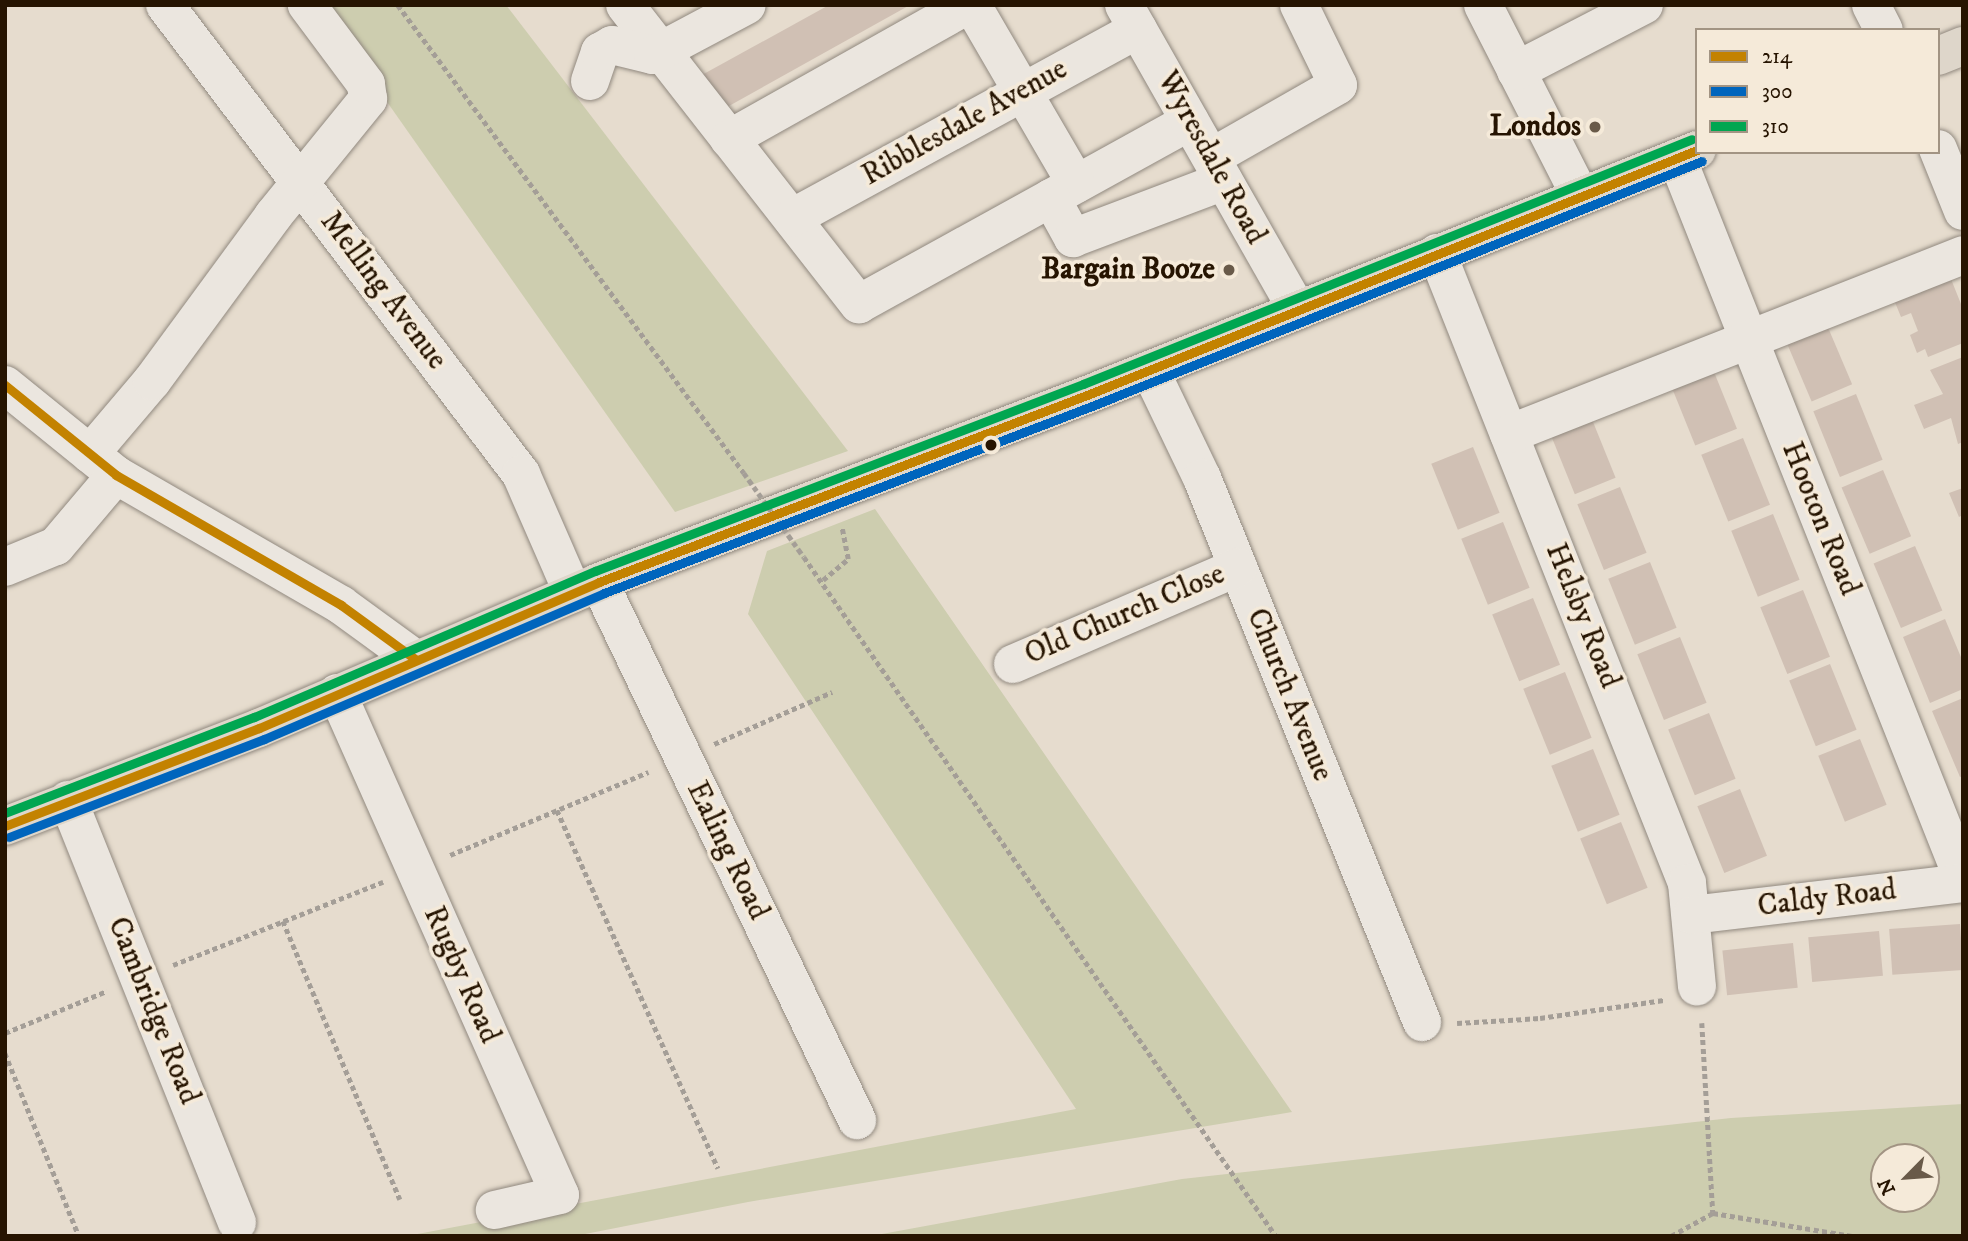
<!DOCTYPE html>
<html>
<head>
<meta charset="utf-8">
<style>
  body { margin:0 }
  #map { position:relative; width:1968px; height:1241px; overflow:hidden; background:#e6dcce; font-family:"IM FELL DW Pica",serif }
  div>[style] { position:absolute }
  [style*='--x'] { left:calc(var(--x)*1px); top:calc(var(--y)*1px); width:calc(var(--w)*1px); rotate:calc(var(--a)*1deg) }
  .green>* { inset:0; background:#cdcdaf }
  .building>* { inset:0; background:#d0c0b4; transform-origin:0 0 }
  .path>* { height:4.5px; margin-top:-2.25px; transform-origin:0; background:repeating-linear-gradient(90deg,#a49e97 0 5px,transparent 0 8.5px) }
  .roads { filter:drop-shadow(0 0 2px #91897f) drop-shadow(0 0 2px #91897f) }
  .minor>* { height:38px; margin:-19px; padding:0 19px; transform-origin:19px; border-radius:19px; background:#ebe6df }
  .highway>* { height:38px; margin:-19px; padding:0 19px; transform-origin:19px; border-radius:19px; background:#ded6ca }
  .path-bridge>* { height:4.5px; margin-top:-2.25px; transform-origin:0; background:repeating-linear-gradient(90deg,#a49e97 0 5px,transparent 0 8.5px) }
  .bus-1>* { height:9px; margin:-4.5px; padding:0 4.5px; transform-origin:4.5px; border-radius:4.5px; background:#c38200 }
  .bus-2>* { height:9px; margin:-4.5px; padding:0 4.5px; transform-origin:4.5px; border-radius:4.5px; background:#0065bd }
  .bus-3>* { height:9px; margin:-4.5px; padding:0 4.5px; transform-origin:4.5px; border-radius:4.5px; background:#00a651 }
  .dots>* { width:19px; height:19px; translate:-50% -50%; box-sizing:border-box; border:4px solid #f5ead9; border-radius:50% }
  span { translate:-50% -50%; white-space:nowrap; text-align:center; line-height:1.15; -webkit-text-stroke:7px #f5ead9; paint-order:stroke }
  .street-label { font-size:30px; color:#261401 }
  .poi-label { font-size:30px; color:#261401; font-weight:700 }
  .right { translate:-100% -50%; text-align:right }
  .frame { position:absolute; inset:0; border:7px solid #261401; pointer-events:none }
  .legend { position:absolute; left:1695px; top:28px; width:245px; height:126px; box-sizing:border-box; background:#f5ead9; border:2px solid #a29483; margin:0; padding:9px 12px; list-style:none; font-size:21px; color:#261401 }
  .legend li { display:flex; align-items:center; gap:14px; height:35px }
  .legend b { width:35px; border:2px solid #a29483 }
  .north { position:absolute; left:1870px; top:1143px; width:70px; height:70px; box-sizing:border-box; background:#f5ead9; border:2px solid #a29483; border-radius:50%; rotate:245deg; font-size:19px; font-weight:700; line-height:28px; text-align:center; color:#261401 }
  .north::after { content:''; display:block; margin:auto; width:24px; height:32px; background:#695a49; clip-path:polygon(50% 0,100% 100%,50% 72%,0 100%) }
</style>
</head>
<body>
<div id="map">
  <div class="green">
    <i style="clip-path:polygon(319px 5px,506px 5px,848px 451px,675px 512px)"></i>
    <i style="clip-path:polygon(875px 509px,1292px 1112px,748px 1202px,575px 1236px,407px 1236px,1076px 1109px,748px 614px,767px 551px)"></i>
    <i style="clip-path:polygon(evenodd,1963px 1104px,1963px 1236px,871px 1236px,1182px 1179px,1731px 1118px,1963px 1104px,1884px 1157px,1926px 1157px,1926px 1199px,1884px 1199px,1884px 1157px)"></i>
  </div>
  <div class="building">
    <i style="clip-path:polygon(829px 5px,910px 5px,720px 111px,700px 76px)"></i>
    <i style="clip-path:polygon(1947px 269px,1963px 309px,1963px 343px,1928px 357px,1925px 349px,1917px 353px,1910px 335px,1918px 331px,1911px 313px,1901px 317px,1894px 300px)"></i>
    <i style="left:1824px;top:318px;width:72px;height:44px;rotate:67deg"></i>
    <i style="clip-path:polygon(1963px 357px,1963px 442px,1958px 444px,1951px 418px,1924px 429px,1914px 405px,1943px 394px,1930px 370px)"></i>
    <i style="left:1710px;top:362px;width:72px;height:45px;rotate:68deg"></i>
    <i style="left:1856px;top:394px;width:71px;height:46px;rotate:68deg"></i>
    <i style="left:1589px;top:412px;width:71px;height:44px;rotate:68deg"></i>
    <i style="left:1743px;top:438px;width:72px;height:45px;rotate:68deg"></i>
    <i style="left:1473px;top:447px;width:71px;height:45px;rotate:68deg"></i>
    <i style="left:1883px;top:470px;width:72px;height:45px;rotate:67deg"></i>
    <i style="left:1620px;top:487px;width:71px;height:46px;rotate:68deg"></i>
    <i style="clip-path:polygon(1963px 488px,1963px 515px,1959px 517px,1949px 493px)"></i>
    <i style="left:1773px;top:514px;width:71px;height:45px;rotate:68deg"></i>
    <i style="left:1503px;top:522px;width:71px;height:45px;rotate:68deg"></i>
    <i style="left:1915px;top:546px;width:70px;height:45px;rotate:67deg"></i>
    <i style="left:1650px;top:562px;width:71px;height:45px;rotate:68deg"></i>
    <i style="left:1803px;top:590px;width:72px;height:46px;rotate:68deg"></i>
    <i style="left:1533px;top:598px;width:72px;height:44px;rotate:68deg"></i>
    <i style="clip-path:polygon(1945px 619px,1963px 662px,1963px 689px,1930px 703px,1903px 637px)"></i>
    <i style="left:1680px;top:637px;width:71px;height:46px;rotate:68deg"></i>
    <i style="left:1830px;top:664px;width:71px;height:44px;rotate:68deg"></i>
    <i style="left:1565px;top:672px;width:71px;height:45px;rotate:68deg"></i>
    <i style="clip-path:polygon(1963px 698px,1963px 776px,1960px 777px,1932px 711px)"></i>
    <i style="left:1709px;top:713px;width:71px;height:44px;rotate:68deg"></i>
    <i style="left:1860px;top:739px;width:71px;height:45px;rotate:68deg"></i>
    <i style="left:1593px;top:749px;width:71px;height:45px;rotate:68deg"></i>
    <i style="left:1740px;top:789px;width:72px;height:46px;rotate:68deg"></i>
    <i style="left:1621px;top:822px;width:71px;height:44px;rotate:68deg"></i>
    <i style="left:1960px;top:924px;width:46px;height:71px;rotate:86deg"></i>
    <i style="left:1879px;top:931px;width:45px;height:71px;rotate:85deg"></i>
    <i style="left:1793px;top:943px;width:45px;height:71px;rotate:84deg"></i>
  </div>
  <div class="path">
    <i style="--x:398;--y:5;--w:582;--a:53.52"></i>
    <i style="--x:804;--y:557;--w:827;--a:55.2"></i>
    <i style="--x:823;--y:580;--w:33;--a:-40"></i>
    <i style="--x:848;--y:559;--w:33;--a:-101"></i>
    <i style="--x:714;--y:744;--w:129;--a:-23.8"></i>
    <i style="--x:557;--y:810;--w:393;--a:65.8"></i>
    <i style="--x:450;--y:855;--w:215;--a:-22.7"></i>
    <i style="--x:283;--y:921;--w:302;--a:67.2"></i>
    <i style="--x:173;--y:965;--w:226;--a:-21.6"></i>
    <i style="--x:1457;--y:1023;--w:83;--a:-3.4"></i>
    <i style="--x:1540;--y:1018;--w:125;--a:-8.3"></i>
    <i style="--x:1702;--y:1023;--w:190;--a:86.7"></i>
    <i style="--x:5;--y:1033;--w:110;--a:-22.4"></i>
    <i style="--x:5;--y:1053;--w:197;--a:68"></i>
    <i style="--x:1671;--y:1236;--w:48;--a:-28.7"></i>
    <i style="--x:1713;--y:1213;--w:141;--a:9.4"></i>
  </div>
  <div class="roads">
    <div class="minor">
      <i style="--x:165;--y:5;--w:589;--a:52.8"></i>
      <i style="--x:521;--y:474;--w:130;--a:66.4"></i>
      <i style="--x:625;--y:5;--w:380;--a:52"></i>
      <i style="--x:859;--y:304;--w:378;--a:-28.9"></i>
      <i style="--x:972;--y:5;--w:207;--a:59.8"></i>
      <i style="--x:1124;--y:5;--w:351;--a:60.4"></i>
      <i style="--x:1483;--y:5;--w:213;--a:63"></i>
      <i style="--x:1871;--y:5;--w:28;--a:63"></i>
      <i style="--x:1516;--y:71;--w:144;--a:-27.3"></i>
      <i style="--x:590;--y:81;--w:31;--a:-71"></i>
      <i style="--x:600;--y:52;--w:14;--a:-30"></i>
      <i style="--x:612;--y:45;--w:42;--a:13.7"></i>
      <i style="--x:653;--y:55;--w:106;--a:-28"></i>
      <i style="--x:729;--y:139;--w:274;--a:-29.3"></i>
      <i style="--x:1938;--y:149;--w:67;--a:68"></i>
      <i style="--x:1212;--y:157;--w:145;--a:-29.7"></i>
      <i style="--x:1338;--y:85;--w:89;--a:-116"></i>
      <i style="--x:1677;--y:158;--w:776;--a:68.36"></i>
      <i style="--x:1051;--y:198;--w:46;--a:61.2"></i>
      <i style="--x:1073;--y:238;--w:161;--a:-20.7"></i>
      <i style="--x:792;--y:218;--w:394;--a:-28.6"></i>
      <i style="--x:1437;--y:253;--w:678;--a:68.36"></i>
      <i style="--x:1687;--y:883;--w:104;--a:84.5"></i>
      <i style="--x:1150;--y:370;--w:120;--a:64.3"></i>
      <i style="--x:1202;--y:478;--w:587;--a:67.98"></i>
      <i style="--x:5;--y:385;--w:143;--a:39"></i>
      <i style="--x:116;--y:475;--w:260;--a:30"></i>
      <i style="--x:341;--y:605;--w:92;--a:36.1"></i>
      <i style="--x:1509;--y:434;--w:488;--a:-21.5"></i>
      <i style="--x:90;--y:454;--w:96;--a:-49.7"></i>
      <i style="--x:152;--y:381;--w:205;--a:-53.7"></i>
      <i style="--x:273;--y:216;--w:151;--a:-50.9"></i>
      <i style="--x:368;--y:99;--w:15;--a:-98"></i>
      <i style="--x:366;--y:84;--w:99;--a:-126.8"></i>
      <i style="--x:5;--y:567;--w:55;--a:-22.4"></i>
      <i style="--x:56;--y:546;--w:93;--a:-49.8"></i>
      <i style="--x:599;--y:582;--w:597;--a:64.38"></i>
      <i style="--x:1013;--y:664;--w:245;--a:-23.3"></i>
      <i style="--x:337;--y:693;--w:549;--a:66.05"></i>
      <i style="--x:560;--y:1195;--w:67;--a:167"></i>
      <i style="--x:68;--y:800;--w:455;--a:68.2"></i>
      <i style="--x:1692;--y:915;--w:273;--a:-6.7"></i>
    </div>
    <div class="highway">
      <i style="--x:1938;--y:56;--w:27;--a:-22"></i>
      <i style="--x:5;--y:826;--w:272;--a:-21.1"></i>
      <i style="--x:259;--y:728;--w:370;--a:-23.2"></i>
      <i style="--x:599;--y:582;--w:523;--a:-20.97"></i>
      <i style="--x:1087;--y:395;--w:657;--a:-21.88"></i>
    </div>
  </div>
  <div class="path-bridge">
    <i style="--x:744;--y:473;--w:103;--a:54.5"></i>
  </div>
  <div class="bus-1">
    <i style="--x:5;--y:385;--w:143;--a:39"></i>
    <i style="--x:116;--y:475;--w:260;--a:30"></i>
    <i style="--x:341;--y:605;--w:92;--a:36.1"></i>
    <i style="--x:5;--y:826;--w:272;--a:-21.1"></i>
    <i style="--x:259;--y:728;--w:370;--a:-23.2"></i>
    <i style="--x:599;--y:582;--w:523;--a:-20.97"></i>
    <i style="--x:1087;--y:395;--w:657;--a:-21.88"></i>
  </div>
  <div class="bus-2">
    <i style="--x:9;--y:837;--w:273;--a:-21"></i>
    <i style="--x:264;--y:739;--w:370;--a:-23.2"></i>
    <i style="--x:604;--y:593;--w:523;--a:-20.97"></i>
    <i style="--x:1092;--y:406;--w:657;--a:-21.88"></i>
  </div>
  <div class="bus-3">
    <i style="--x:5;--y:813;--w:267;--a:-21.1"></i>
    <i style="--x:254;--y:717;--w:371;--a:-23.2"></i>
    <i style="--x:595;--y:571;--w:523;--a:-20.97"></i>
    <i style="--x:1083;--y:384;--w:656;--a:-21.91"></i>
  </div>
  <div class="dots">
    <i style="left:1595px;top:127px;background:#695a49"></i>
    <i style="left:1229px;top:270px;background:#695a49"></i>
    <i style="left:991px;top:445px;background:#261401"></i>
  </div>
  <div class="street-label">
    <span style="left:965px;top:123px;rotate:-29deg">Ribblesdale Avenue</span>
    <span style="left:1211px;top:158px;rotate:61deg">Wyresdale Road</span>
    <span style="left:383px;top:291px;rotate:53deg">Melling Avenue</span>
    <span style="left:1820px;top:519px;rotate:68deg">Hooton Road</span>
    <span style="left:1125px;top:615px;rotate:-23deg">Old Church Close</span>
    <span style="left:1582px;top:616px;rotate:68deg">Helsby Road</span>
    <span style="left:1289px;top:695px;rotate:68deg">Church Avenue</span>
    <span style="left:727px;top:851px;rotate:64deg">Ealing Road</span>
    <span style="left:1827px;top:899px;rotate:-7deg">Caldy Road</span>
    <span style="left:461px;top:975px;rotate:66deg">Rugby Road</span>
    <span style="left:153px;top:1011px;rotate:68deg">Cambridge Road</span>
  </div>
  <div class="poi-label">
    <span class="right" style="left:1581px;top:127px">Londos</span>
    <span class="right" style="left:1215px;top:270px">Bargain Booze</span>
  </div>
  <div class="frame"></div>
  <ul class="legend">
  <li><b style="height:9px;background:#c38200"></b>214</li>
  <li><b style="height:9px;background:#0065bd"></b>300</li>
  <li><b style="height:9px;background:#00a651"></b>310</li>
  </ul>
  <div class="north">N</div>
</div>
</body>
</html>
